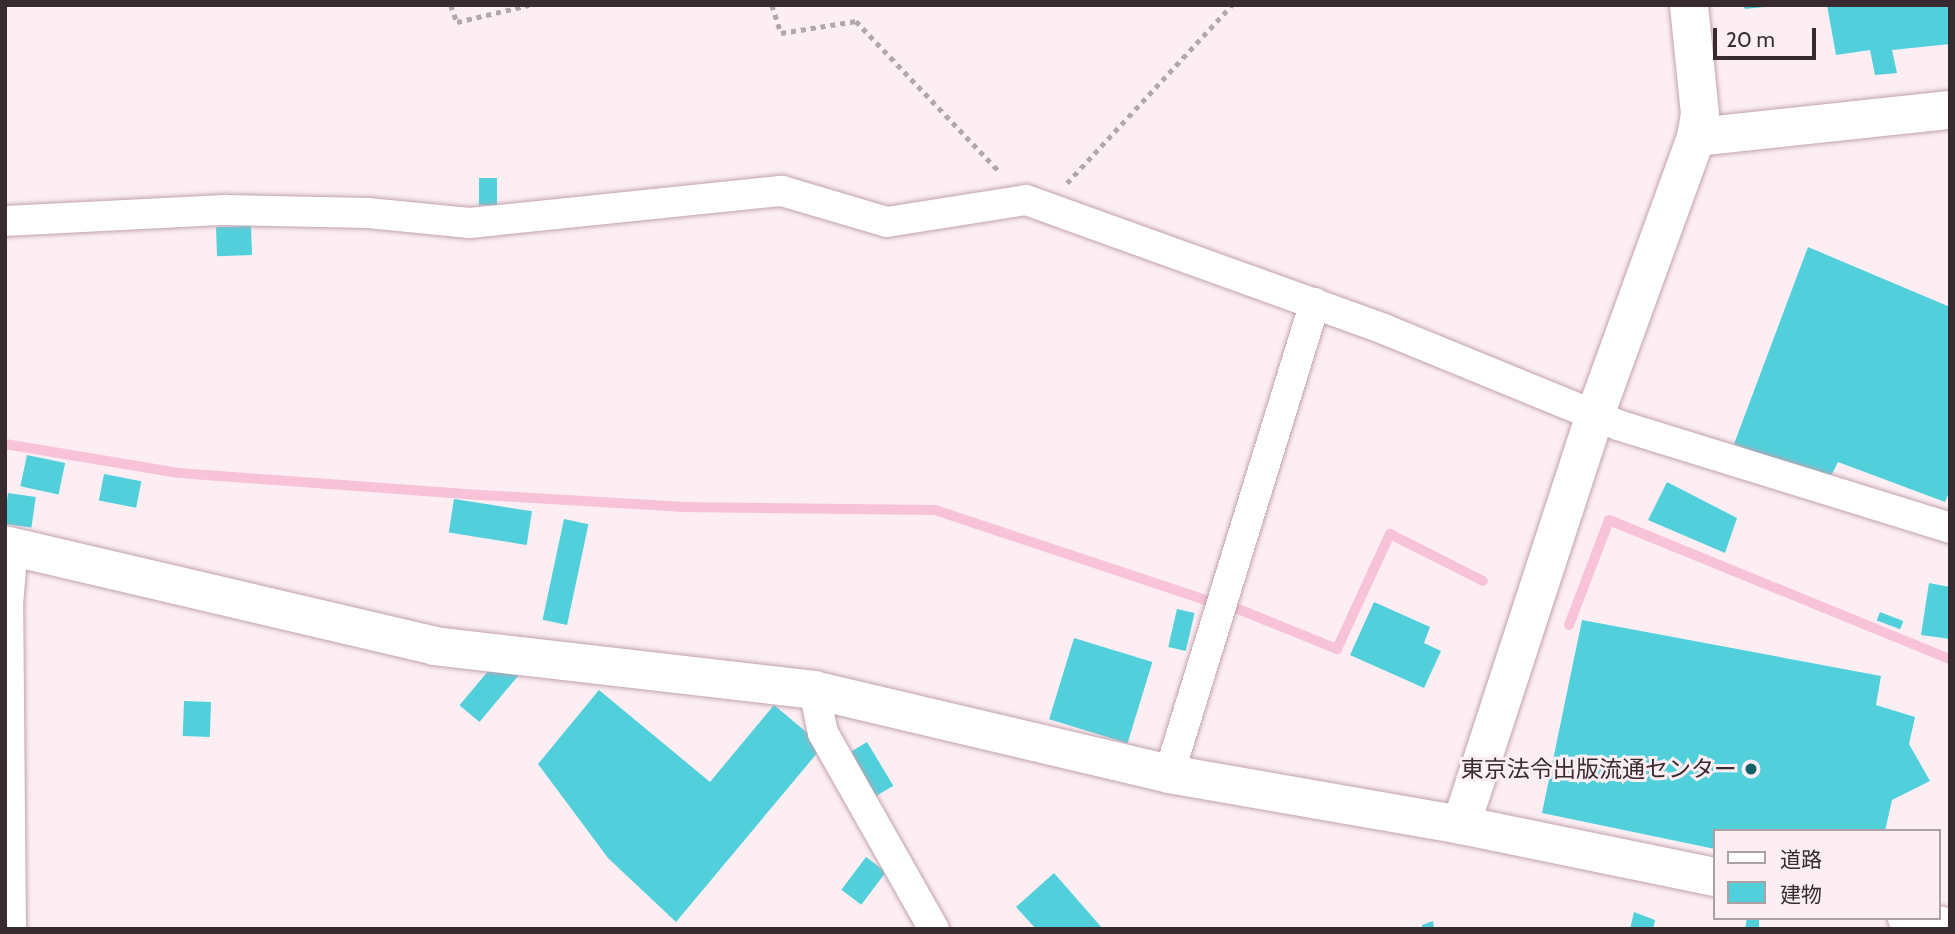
<!DOCTYPE html>
<html>
<head>
<meta charset="utf-8">
<style>
  body { margin:0 }
  #map { position:relative; width:1955px; height:934px; overflow:hidden; background:#fceef3; font-family:Cabin,"Noto Sans JP",sans-serif }
  div>[style] { position:absolute }
  [style*='--x'] { left:calc(var(--x)*1px); top:calc(var(--y)*1px); width:calc(var(--w)*1px); rotate:calc(var(--a)*1deg) }
  .stream>* { height:10px; margin:-5px; padding:0 5px; transform-origin:5px; border-radius:5px; background:#f8c2d8 }
  .building>* { inset:0; background:#51d0dc; transform-origin:0 0 }
  .path>* { height:4.5px; margin-top:-2.25px; transform-origin:0; background:repeating-linear-gradient(90deg,#b4a7ac 0 5px,transparent 0 10px) }
  .roads { filter:drop-shadow(0 0 2px #c1a1ae) drop-shadow(0 0 2px #c1a1ae) }
  .minor>* { height:30px; margin:-15px; padding:0 15px; transform-origin:15px; border-radius:15px; background:#fff }
  .tertiary>* { height:38px; margin:-19px; padding:0 19px; transform-origin:19px; border-radius:19px; background:#fff }
  .dots>* { width:19px; height:19px; translate:-50% -50%; box-sizing:border-box; border:4px solid #fceef3; border-radius:50% }
  span { translate:-50% -50%; white-space:nowrap; text-align:center; line-height:1.15; -webkit-text-stroke:6px #fceef3; paint-order:stroke }
  .poi-label { font-size:23px; color:#372b30 }
  .right { translate:-100% -50%; text-align:right }
  .frame { position:absolute; inset:0; border:7px solid #372b30; pointer-events:none }
  .legend { position:absolute; left:1713px; top:829px; width:228px; height:91px; box-sizing:border-box; background:#fceef3; border:2px solid #ada0a5; margin:0; padding:9px 12px; list-style:none; font-size:21px; color:#372b30 }
  .legend li { display:flex; align-items:center; gap:14px; height:35px }
  .legend b { width:35px; border:2px solid #ada0a5 }
  .scale { position:absolute; left:1713px; top:28px; width:103px; height:32px; box-sizing:border-box; border:4px solid #372b30; border-top:0; padding-left:9px; font-size:21px; line-height:24px; white-space:nowrap; color:#372b30; -webkit-text-stroke:5px #fceef3; paint-order:stroke }
</style>
</head>
<body>
<div id="map">
  <div class="stream">
    <i style="--x:5;--y:444;--w:176;--a:9.5"></i>
    <i style="--x:179;--y:473;--w:287;--a:4.2"></i>
    <i style="--x:465;--y:494;--w:216;--a:3.4"></i>
    <i style="--x:681;--y:507;--w:254;--a:0.7"></i>
    <i style="--x:935;--y:510;--w:286;--a:18.4"></i>
    <i style="--x:1238;--y:609;--w:107;--a:22"></i>
    <i style="--x:1337;--y:649;--w:127;--a:-65.3"></i>
    <i style="--x:1390;--y:534;--w:104;--a:26.8"></i>
    <i style="--x:1569;--y:625;--w:112;--a:-69.1"></i>
    <i style="--x:1609;--y:520;--w:368;--a:22.2"></i>
  </div>
  <div class="building">
    <i style="clip-path:polygon(1743px 5px,1763px 5px,1764px 7px,1745px 9px)"></i>
    <i style="clip-path:polygon(1827px 5px,1950px 5px,1950px 44px,1892px 50px,1897px 73px,1875px 75px,1870px 50px,1836px 55px)"></i>
    <i style="left:479px;top:178px;width:18px;height:27px"></i>
    <i style="left:251px;top:226px;width:29px;height:35px;rotate:88deg"></i>
    <i style="clip-path:polygon(1808px 247px,1950px 307px,1950px 490px,1945px 502px,1838px 462px,1829px 480px,1734px 444px)"></i>
    <i style="left:27px;top:455px;width:39px;height:32px;rotate:12deg"></i>
    <i style="left:104px;top:474px;width:38px;height:27px;rotate:11deg"></i>
    <i style="clip-path:polygon(1667px 482px,1737px 518px,1725px 553px,1648px 520px)"></i>
    <i style="left:8px;top:493px;width:28px;height:31px;rotate:8deg"></i>
    <i style="left:454px;top:499px;width:79px;height:34px;rotate:9deg"></i>
    <i style="left:564px;top:519px;width:25px;height:103px;rotate:12deg"></i>
    <i style="clip-path:polygon(1929px 583px,1950px 587px,1950px 639px,1921px 635px)"></i>
    <i style="clip-path:polygon(1374px 602px,1430px 627px,1424px 643px,1441px 651px,1424px 688px,1350px 655px)"></i>
    <i style="left:1177px;top:609px;width:18px;height:39px;rotate:13deg"></i>
    <i style="left:1880px;top:612px;width:25px;height:9px;rotate:21deg"></i>
    <i style="clip-path:polygon(1582px 620px,1881px 676px,1876px 705px,1915px 717px,1909px 744px,1930px 781px,1892px 800px,1885px 831px,1715px 831px,1715px 849px,1542px 813px)"></i>
    <i style="left:1074px;top:638px;width:82px;height:85px;rotate:17deg"></i>
    <i style="left:500px;top:657px;width:26px;height:63px;rotate:40deg"></i>
    <i style="clip-path:polygon(599px 690px,710px 782px,774px 705px,823px 746px,676px 922px,608px 858px,538px 764px)"></i>
    <i style="left:184px;top:701px;width:27px;height:35px;rotate:2deg"></i>
    <i style="left:867px;top:742px;width:51px;height:26px;rotate:59deg"></i>
    <i style="left:866px;top:857px;width:25px;height:41px;rotate:37deg"></i>
    <i style="clip-path:polygon(1054px 873px,1103px 929px,1036px 929px,1016px 907px)"></i>
    <i style="clip-path:polygon(1634px 912px,1655px 920px,1653px 929px,1630px 929px)"></i>
    <i style="clip-path:polygon(1747px 918px,1759px 920px,1759px 929px,1745px 929px)"></i>
    <i style="clip-path:polygon(1433px 921px,1434px 929px,1422px 929px,1422px 925px)"></i>
  </div>
  <div class="path">
    <i style="--x:451;--y:5;--w:18;--a:71"></i>
    <i style="--x:457;--y:22;--w:74;--a:-13.3"></i>
    <i style="--x:772;--y:5;--w:29;--a:72"></i>
    <i style="--x:781;--y:33;--w:76;--a:-9.1"></i>
    <i style="--x:856;--y:21;--w:209;--a:46.4"></i>
    <i style="--x:1067;--y:183;--w:243;--a:-47.2"></i>
  </div>
  <div class="roads">
    <div class="minor">
      <i style="--x:5;--y:221;--w:220;--a:-2.9"></i>
      <i style="--x:225;--y:210;--w:143;--a:1.2"></i>
      <i style="--x:368;--y:213;--w:102;--a:5.6"></i>
      <i style="--x:470;--y:223;--w:314;--a:-5.9"></i>
      <i style="--x:782;--y:191;--w:109;--a:16.4"></i>
      <i style="--x:887;--y:222;--w:141;--a:-9"></i>
      <i style="--x:1026;--y:200;--w:381;--a:19.8"></i>
      <i style="--x:1384;--y:329;--w:253;--a:22.3"></i>
      <i style="--x:1618;--y:425;--w:348;--a:17.2"></i>
      <i style="--x:814;--y:690;--w:44;--a:78.2"></i>
      <i style="--x:823;--y:733;--w:225;--a:60.5"></i>
      <i style="--x:1169;--y:774;--w:493;--a:-72.8"></i>
      <i style="--x:11;--y:929;--w:324;--a:-90.5"></i>
      <i style="--x:8;--y:605;--w:59;--a:-85.2"></i>
    </div>
    <div class="tertiary">
      <i style="--x:1696;--y:137;--w:255;--a:-6.1"></i>
      <i style="--x:5;--y:545;--w:441;--a:13.2"></i>
      <i style="--x:434;--y:646;--w:383;--a:6.6"></i>
      <i style="--x:814;--y:690;--w:365;--a:13.3"></i>
      <i style="--x:1169;--y:774;--w:296;--a:9.9"></i>
      <i style="--x:1461;--y:825;--w:259;--a:11.6"></i>
      <i style="--x:1461;--y:825;--w:431;--a:-71.9"></i>
      <i style="--x:1595;--y:415;--w:296;--a:-70"></i>
      <i style="--x:1696;--y:137;--w:23;--a:-80"></i>
      <i style="--x:1700;--y:114;--w:110;--a:-95.8"></i>
      <i style="--x:1907;--y:918;--w:44;--a:13.1"></i>
    </div>
  </div>
  <div class="dots">
    <i style="left:1751px;top:769px;background:#126268"></i>
  </div>
  <div class="poi-label">
    <span class="right" style="left:1737px;top:769px">東京法令出版流通センター</span>
  </div>
  <div class="frame"></div>
  <ul class="legend">
  <li><b style="height:9px;background:#fff"></b>道路</li>
  <li><b style="height:19px;background:#51d0dc"></b>建物</li>
  </ul>
  <div class="scale">20 m</div>
</div>
</body>
</html>
